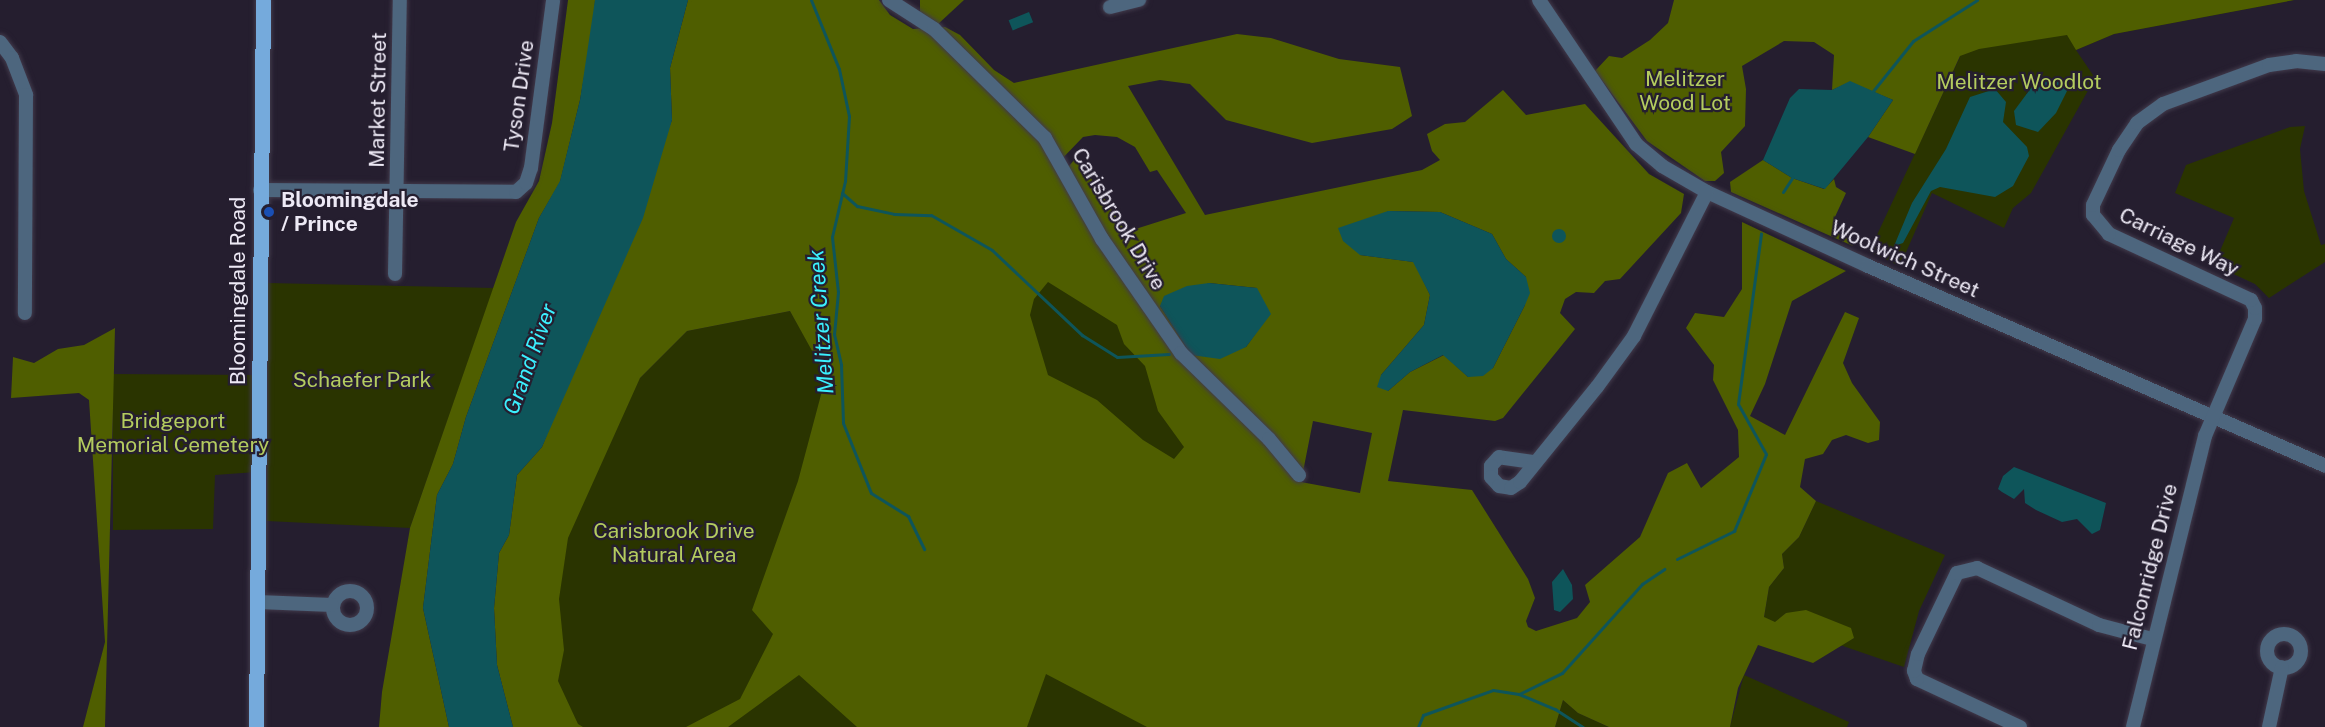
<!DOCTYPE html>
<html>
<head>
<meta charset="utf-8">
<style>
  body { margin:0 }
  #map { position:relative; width:2325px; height:727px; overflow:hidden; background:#251e2f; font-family:"Public Sans",sans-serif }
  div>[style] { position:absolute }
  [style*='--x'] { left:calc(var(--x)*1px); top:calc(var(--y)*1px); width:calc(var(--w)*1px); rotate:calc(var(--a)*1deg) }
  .green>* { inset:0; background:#2a3400 }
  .forest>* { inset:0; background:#4f5e00 }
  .water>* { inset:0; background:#0e555a; transform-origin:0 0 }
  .round { border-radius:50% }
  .stream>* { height:3px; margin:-1.5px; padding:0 1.5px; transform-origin:1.5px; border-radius:1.5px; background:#0e555a }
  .roads { filter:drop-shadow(0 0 2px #413a4b) drop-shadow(0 0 2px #413a4b) }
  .minor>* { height:14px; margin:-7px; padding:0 7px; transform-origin:7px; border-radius:7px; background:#4d667e }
  .minor>.ring { margin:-7px; padding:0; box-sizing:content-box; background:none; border:14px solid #4d667e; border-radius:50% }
  .major>* { height:15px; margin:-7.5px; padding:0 7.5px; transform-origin:7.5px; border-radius:7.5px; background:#75aadc }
  .dots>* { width:16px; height:16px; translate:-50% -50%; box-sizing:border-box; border:3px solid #251e2f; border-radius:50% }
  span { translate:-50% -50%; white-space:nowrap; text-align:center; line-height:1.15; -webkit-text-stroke:4.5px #251e2f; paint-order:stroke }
  .park-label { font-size:21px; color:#b4cc5f }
  .street-label { font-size:21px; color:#ede9f5 }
  .poi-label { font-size:21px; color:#ede9f5; font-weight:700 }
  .left { translate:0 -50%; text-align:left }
  .water-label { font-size:22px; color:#3bf0fe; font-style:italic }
</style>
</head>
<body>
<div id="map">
  <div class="green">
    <i style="clip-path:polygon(1931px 0,2294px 0,2114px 34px,2076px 50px,2095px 78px,2031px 193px,2013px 208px,2004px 228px,1932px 193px,1900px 266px,1869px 252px,1960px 57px)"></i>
    <i style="clip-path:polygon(2305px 126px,2300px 149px,2304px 191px,2321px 245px,2325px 244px,2325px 262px,2269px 298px,2255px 284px,2214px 265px,2234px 218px,2175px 193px,2186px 165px,2290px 127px)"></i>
    <i style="clip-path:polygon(1092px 249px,1292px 479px,1247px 727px,513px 727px,509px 535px,640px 378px,687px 331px,790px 311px,804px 335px)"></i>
    <i style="clip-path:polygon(268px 283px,494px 288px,410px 528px,267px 521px)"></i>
    <i style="clip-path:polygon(113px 374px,257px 375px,256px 472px,215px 475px,213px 529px,113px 530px)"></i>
    <i style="clip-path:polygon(1816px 501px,1945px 555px,1919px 611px,1904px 667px,1840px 645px,1854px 638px,1786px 613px,1775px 623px,1764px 618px,1769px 587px,1784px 568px,1782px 554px,1799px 537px)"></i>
    <i style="clip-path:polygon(1744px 675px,1849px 722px,1847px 727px,1730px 727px)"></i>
    <i style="clip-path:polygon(1563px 700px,1578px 713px,1609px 727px,1555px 727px)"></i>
  </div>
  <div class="forest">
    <i style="clip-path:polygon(568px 0,595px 0,594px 20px,580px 100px,560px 182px,539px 218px,466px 417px,453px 464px,437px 495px,423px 608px,449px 727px,379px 727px,382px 692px,410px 528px,516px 222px,539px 181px,552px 123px)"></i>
    <i style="clip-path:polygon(evenodd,688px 0,879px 0,890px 15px,913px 29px,945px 27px,960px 35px,994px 70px,1014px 83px,1237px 34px,1271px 38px,1339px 59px,1400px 67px,1412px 116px,1392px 129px,1312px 143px,1226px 120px,1190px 84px,1160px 80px,1128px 86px,1205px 215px,1422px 170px,1440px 160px,1432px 151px,1427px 134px,1445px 124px,1465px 122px,1503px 90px,1526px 115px,1585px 104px,1649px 174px,1684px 194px,1681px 213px,1620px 279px,1605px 281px,1594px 293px,1576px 292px,1565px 299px,1560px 313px,1575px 329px,1503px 418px,1495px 421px,1403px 410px,1388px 481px,1472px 490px,1528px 579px,1535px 598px,1526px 621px,1528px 627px,1536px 631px,1577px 618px,1590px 602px,1585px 585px,1640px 537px,1668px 473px,1687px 463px,1701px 488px,1739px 457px,1738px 430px,1713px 380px,1714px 365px,1686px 328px,1695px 313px,1724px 317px,1742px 289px,1742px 222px,1846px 271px,1792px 301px,1765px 384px,1750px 416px,1785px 435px,1845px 312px,1859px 318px,1843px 363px,1852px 383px,1880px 422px,1879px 440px,1868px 443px,1846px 435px,1832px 440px,1823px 454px,1805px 459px,1800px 487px,1816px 501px,1799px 537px,1782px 554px,1784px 568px,1769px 587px,1764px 617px,1775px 622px,1786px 613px,1806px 610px,1851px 628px,1854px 638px,1813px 663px,1758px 645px,1738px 688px,1730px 727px,1609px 727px,1578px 713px,1563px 700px,1555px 727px,1147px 727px,1046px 674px,1027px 727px,857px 727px,799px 675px,728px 727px,686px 727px,740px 699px,773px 634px,752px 610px,798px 481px,826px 376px,790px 311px,687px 331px,640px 378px,568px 538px,559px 599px,564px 650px,558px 681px,578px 724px,583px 727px,513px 727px,497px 665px,494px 608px,499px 553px,509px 535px,517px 475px,542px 447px,672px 120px,670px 68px,688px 0,1095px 135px,1117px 137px,1135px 147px,1150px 172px,1157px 170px,1186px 213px,1126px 232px,1081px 163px,1074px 160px,1062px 175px,1057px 164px,1083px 137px,1095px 135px,688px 0,1388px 211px,1440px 212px,1492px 234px,1506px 259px,1526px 277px,1525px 305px,1493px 368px,1468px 377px,1444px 355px,1410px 372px,1388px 391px,1381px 375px,1424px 325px,1430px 295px,1414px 262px,1360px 255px,1388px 211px,688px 0,1048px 282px,1117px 325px,1124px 344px,1145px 366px,1158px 411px,1184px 447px,1174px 459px,1143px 440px,1097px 400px,1048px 375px,1030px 315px,1034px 299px,1048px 282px,688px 0,1209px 283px,1257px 288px,1256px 333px,1246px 347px,1191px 355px,1160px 306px,1209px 283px,688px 0,1313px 421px,1372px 433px,1360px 493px,1301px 482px,1313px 421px)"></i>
    <i style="clip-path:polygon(920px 0,964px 0,937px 25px,920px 14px)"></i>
    <i style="clip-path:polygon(1674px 0,2294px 0,2114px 34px,2076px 50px,2067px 35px,1979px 49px,1960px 56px,1915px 154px,1868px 137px,1893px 100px,1850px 82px,1832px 90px,1834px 55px,1814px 42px,1784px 41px,1742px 66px,1746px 89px,1745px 126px,1721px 152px,1724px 173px,1715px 181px,1705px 181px,1647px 141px,1595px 71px,1609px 56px,1622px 58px,1650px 40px,1668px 23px)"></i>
    <i style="clip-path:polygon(1763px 160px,1792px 178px,1824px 189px,1834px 179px,1836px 187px,1846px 193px,1834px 219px,1853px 246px,1731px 192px,1730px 182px)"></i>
    <i style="clip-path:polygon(115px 328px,105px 727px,83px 727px,105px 642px,89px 400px,79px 393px,11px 398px,13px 357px,34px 363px,58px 349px,84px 345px)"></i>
  </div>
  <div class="water">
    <i style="clip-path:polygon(595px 0,688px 0,670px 68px,672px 120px,643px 218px,542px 447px,517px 475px,509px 535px,499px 553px,494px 608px,497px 665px,513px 727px,449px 727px,423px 608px,437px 495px,453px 464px,466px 417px,539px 218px,560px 181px,580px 100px)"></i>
    <i style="left:1029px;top:12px;width:11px;height:22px;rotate:68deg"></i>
    <i style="clip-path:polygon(2054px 79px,2068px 89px,2056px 113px,2038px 132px,2016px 125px,2014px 111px,2034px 84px)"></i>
    <i style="clip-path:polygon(1850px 81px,1893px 100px,1868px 137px,1825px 189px,1792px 178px,1763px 160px,1790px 98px,1799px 89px,1832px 90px)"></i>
    <i style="clip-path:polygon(1995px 89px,2006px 102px,2003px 122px,2027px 147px,2029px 156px,2013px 186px,1995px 197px,1940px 187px,1931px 191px,1903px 243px,1894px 246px,1912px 203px,1946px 149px,1970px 97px)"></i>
    <i style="clip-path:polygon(1388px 211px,1440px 212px,1492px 234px,1506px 259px,1526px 277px,1530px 293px,1525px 305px,1493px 368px,1483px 376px,1468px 377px,1443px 355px,1410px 372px,1388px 391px,1377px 387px,1381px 375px,1424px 325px,1430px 295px,1413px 262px,1360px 255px,1343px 241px,1338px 228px)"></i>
    <i class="round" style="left:1552px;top:229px;width:14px;height:14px"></i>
    <i style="clip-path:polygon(1209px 283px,1257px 288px,1271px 314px,1246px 347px,1220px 359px,1191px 355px,1160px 306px,1164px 296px,1187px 286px)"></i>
    <i style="clip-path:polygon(2014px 467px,2106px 503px,2100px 530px,2092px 534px,2077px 519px,2062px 522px,2036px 510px,2025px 503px,2024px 489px,2014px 499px,2002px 492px,1998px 489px,2003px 476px)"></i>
    <i style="clip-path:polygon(1563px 569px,1572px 585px,1573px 599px,1560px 612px,1554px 610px,1552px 582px)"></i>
  </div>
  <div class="stream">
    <i style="--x:811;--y:0;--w:74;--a:67.9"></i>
    <i style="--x:839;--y:69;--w:48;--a:78"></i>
    <i style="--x:849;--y:116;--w:65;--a:93.5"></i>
    <i style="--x:845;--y:181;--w:57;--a:103.1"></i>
    <i style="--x:832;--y:237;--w:55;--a:83.8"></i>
    <i style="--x:838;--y:292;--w:42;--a:95.4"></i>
    <i style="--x:834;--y:334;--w:32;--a:77"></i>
    <i style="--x:841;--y:365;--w:58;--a:88"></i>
    <i style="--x:843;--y:423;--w:75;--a:68.2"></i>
    <i style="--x:871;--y:493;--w:44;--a:31.9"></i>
    <i style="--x:908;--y:516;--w:37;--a:64"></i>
    <i style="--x:1873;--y:91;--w:64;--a:-51.3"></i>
    <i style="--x:1913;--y:41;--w:76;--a:-32.6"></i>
    <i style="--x:1783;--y:192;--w:17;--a:-57"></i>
    <i style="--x:842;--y:193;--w:20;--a:41"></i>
    <i style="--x:857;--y:206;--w:38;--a:12"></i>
    <i style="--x:894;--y:214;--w:37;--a:2"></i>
    <i style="--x:931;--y:215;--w:70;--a:29.8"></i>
    <i style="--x:992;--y:250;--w:124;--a:43.4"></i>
    <i style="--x:1082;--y:335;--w:41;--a:32.2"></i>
    <i style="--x:1117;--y:357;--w:52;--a:-3.3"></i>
    <i style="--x:1677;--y:559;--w:64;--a:-26.2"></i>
    <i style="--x:1734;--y:531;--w:83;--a:-67.4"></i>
    <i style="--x:1766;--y:454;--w:57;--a:-119.2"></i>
    <i style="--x:1738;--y:404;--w:172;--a:-82.3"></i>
    <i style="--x:1519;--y:694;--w:48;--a:-26"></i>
    <i style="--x:1562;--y:673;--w:120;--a:-48"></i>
    <i style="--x:1642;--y:584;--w:27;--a:-34"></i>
    <i style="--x:1418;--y:727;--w:13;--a:-67"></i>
    <i style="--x:1423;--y:715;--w:74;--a:-19.7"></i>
    <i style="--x:1493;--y:690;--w:26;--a:9"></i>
    <i style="--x:1519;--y:694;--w:39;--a:23"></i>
    <i style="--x:1555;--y:709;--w:33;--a:33"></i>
  </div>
  <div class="roads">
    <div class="minor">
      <i style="--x:889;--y:0;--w:54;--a:32.8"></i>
      <i style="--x:934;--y:29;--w:156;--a:44.5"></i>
      <i style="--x:1045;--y:138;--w:116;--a:60.6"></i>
      <i style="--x:1102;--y:239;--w:139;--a:55.3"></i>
      <i style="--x:1181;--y:353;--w:123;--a:44.3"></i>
      <i style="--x:1269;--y:439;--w:47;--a:50.2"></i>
      <i style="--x:1539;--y:0;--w:174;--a:56"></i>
      <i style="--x:1636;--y:144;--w:34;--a:40"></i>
      <i style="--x:1662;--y:166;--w:52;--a:30"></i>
      <i style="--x:1707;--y:192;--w:177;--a:24.7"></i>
      <i style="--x:1868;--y:266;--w:499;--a:23.6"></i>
      <i style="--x:1110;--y:7;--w:30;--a:-14"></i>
      <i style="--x:0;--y:42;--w:20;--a:53"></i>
      <i style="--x:12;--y:58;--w:40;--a:69"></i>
      <i style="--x:26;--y:95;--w:218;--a:90.3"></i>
      <i style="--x:260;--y:190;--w:256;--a:0.4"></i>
      <i style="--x:516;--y:192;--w:13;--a:-42"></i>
      <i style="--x:526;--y:183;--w:16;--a:-72"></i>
      <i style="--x:531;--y:168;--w:169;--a:-82.5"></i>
      <i style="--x:395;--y:274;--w:274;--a:-89"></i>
      <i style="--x:1533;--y:462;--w:34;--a:-172"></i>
      <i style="--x:1499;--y:457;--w:12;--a:132"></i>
      <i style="--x:1491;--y:466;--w:11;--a:90"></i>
      <i style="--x:1491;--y:477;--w:12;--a:48"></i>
      <i style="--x:1499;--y:486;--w:12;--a:9"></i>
      <i style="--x:1511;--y:488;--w:11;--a:-34"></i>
      <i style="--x:1520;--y:482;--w:122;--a:-51"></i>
      <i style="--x:1597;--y:387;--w:63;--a:-54"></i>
      <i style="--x:1634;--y:336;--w:161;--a:-63.1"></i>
      <i class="ring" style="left:333px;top:591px;width:20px;height:20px"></i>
      <i style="--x:258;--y:602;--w:74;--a:2.3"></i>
      <i class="ring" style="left:2267px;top:634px;width:20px;height:20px"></i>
      <i style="--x:2020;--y:727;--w:114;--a:-155"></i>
      <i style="--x:1917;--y:679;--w:9;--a:-111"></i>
      <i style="--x:1914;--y:671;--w:17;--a:-77"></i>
      <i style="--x:1918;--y:654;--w:90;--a:-64.3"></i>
      <i style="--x:1957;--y:573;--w:21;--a:-14"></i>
      <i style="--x:1977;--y:568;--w:135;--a:25"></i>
      <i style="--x:2099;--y:625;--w:55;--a:14.8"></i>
      <i style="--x:2133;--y:727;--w:300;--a:-76.1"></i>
      <i style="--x:2205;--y:436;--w:127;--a:-66.9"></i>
      <i style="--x:2255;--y:319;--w:11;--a:-90"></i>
      <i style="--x:2255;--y:308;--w:9;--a:-117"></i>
      <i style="--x:2251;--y:300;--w:157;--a:-155.1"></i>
      <i style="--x:2109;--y:234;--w:25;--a:-130"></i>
      <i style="--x:2093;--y:215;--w:10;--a:-90"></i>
      <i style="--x:2093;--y:205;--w:61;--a:-64.7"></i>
      <i style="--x:2119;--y:150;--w:32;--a:-56"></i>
      <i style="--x:2137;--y:123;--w:32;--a:-36"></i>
      <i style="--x:2163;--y:104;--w:113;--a:-20.2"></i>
      <i style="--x:2269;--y:65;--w:27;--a:-8"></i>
      <i style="--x:2296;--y:61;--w:29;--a:6"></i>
      <i style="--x:2269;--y:727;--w:61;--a:-77.8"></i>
    </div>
    <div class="major">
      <i style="--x:256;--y:727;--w:727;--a:-89.45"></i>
    </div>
  </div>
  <div class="dots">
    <i style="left:269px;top:212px;background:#1a4fb4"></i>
  </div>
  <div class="park-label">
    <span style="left:1685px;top:91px">Melitzer<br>Wood Lot</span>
    <span style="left:2019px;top:82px">Melitzer Woodlot</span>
    <span style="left:362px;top:380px">Schaefer Park</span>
    <span style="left:173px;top:433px">Bridgeport<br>Memorial Cemetery</span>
    <span style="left:674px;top:543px">Carisbrook Drive<br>Natural Area</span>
  </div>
  <div class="street-label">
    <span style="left:519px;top:96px;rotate:-82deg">Tyson Drive</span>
    <span style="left:378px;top:100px;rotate:-89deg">Market Street</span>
    <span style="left:1119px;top:219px;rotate:59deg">Carisbrook Drive</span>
    <span style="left:2179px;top:242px;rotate:26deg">Carriage Way</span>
    <span style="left:1905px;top:259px;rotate:24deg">Woolwich Street</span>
    <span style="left:238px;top:291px;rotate:-90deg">Bloomingdale Road</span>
    <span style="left:2150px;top:567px;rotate:-76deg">Falconridge Drive</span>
  </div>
  <div class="poi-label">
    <span class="left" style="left:281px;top:212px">Bloomingdale<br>/ Prince</span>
  </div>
  <div class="water-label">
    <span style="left:821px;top:322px;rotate:-94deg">Melitzer Creek</span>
    <span style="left:530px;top:359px;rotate:-70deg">Grand River</span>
  </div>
</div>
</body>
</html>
